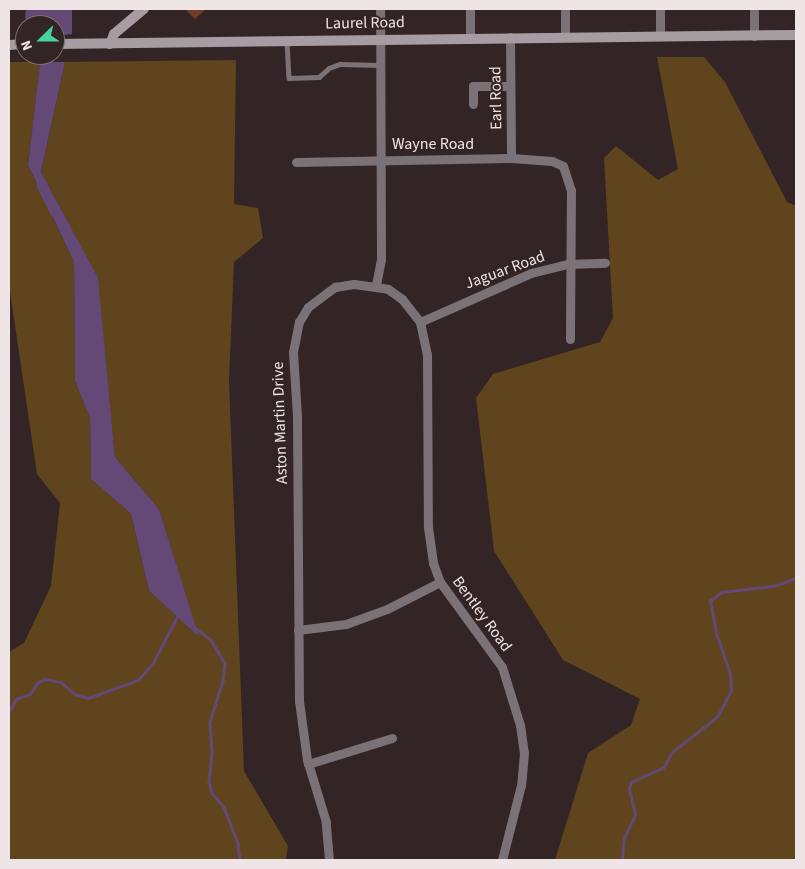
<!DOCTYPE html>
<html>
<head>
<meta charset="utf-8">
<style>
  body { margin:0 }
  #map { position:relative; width:805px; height:869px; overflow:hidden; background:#332425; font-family:"Source Sans 3",sans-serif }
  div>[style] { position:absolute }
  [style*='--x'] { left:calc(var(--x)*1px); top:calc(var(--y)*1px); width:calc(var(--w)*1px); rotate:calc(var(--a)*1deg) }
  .green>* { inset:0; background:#60441d }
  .water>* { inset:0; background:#644875 }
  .stream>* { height:2.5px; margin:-1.25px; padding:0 1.25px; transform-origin:1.25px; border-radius:1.25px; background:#644875 }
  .building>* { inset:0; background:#713d28 }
  .lane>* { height:4.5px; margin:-2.25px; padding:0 2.25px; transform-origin:2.25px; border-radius:2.25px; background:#7a7276 }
  .street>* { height:9px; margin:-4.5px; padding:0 4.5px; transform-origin:4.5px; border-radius:4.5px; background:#7a7276 }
  .secondary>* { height:10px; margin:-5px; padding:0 5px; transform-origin:5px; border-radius:5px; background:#a89ca3 }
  span { translate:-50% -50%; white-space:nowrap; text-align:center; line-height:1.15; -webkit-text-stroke:4px #332425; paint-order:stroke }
  .street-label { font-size:16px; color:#f0e5e6 }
  .frame { position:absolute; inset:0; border:10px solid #f0e5e6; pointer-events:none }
  .north { position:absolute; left:15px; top:15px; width:50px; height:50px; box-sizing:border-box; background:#332425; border:1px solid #7f7172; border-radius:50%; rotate:248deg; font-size:14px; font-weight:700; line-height:20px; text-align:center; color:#f0e5e6 }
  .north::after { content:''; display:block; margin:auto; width:18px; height:22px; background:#46d49e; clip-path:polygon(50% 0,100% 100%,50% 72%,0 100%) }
</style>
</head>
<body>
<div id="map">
  <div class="green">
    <i style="clip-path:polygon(657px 57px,704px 57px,725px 82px,787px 202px,796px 206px,796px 860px,555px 860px,588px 753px,631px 725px,640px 699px,563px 660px,494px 551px,476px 398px,493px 374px,600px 342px,613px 318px,604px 158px,616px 146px,658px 180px,678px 169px)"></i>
    <i style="clip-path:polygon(236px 60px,234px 204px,258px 208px,263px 238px,234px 262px,229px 381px,244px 771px,288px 846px,286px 860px,9px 860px,9px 652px,24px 643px,51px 586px,60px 503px,37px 474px,9px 285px,9px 62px,40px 62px,28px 165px,74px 262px,75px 381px,90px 418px,91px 479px,131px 514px,149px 591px,198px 636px,159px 509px,115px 457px,97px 278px,41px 172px,65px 62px)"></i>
  </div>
  <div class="water">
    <i style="clip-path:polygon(26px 9px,72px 9px,72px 34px,55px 36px,55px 25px,34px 25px,25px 18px)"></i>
    <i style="clip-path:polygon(40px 62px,65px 62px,41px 172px,98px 278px,115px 457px,159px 509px,199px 637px,149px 591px,131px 514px,91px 479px,90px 418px,75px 381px,74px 262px,28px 165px)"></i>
  </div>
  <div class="stream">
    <i style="--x:51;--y:63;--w:8;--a:-83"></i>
    <i style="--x:38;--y:185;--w:32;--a:64"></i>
    <i style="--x:194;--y:627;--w:21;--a:37"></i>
    <i style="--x:211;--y:640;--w:27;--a:59"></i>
    <i style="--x:225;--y:663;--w:18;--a:96"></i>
    <i style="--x:223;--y:681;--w:43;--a:107.6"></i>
    <i style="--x:210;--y:722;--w:32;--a:86"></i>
    <i style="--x:212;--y:754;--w:28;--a:96"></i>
    <i style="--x:209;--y:782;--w:11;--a:75"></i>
    <i style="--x:212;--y:793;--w:18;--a:49"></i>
    <i style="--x:224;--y:807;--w:40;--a:69"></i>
    <i style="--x:238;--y:844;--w:16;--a:83"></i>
    <i style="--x:9;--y:712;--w:15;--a:-62"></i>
    <i style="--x:16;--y:699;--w:15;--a:-20"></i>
    <i style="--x:30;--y:694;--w:14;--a:-56"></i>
    <i style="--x:38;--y:682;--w:8;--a:-23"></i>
    <i style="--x:45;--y:679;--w:16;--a:11"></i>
    <i style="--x:61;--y:682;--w:18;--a:41"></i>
    <i style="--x:75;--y:694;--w:14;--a:17"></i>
    <i style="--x:88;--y:698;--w:53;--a:-19.8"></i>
    <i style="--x:138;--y:680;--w:23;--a:-49"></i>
    <i style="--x:153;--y:663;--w:54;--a:-62.5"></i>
    <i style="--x:622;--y:860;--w:22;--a:-85"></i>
    <i style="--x:624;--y:838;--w:25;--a:-64"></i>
    <i style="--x:635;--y:815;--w:27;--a:-103"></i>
    <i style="--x:629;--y:789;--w:7;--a:-74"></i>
    <i style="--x:631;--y:782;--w:36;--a:-24"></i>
    <i style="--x:664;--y:767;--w:17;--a:-62"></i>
    <i style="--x:672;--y:752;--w:57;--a:-37.9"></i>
    <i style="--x:717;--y:717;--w:30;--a:-62"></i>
    <i style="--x:731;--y:691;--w:17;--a:-93"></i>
    <i style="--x:730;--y:674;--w:39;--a:-109"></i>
    <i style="--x:717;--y:637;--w:37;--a:-101"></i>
    <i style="--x:710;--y:601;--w:14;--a:-39"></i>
    <i style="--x:721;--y:592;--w:52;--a:-6.6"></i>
    <i style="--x:773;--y:586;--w:24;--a:-19"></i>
  </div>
  <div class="building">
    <i style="clip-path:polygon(185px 9px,206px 9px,195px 19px)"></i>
  </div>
  <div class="lane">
    <i style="--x:287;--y:41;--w:37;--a:87"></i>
    <i style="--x:289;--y:78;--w:30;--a:-2"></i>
    <i style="--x:319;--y:77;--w:13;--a:-42"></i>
    <i style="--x:329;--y:68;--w:12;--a:-20"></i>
    <i style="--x:340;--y:64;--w:40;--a:1.4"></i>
  </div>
  <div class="street">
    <i style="--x:660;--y:36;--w:27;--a:-90"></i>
    <i style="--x:754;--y:36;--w:27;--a:-90"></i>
    <i style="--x:470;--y:37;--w:28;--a:-90"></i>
    <i style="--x:510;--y:37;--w:121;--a:89.5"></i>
    <i style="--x:565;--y:37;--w:28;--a:-90"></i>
    <i style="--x:473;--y:104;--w:18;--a:-90"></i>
    <i style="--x:473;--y:86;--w:37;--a:0"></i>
    <i style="--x:296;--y:162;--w:215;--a:-1.1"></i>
    <i style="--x:511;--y:158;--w:41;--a:4.2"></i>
    <i style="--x:552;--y:161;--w:12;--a:24"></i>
    <i style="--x:563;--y:166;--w:25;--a:72"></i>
    <i style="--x:571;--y:190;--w:149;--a:90.4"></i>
    <i style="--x:376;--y:285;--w:25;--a:-79"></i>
    <i style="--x:381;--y:260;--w:251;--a:-90.2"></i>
    <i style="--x:420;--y:322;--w:121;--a:-23.8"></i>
    <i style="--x:531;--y:273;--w:38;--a:-14"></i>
    <i style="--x:568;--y:264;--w:37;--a:-2"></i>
    <i style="--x:298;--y:630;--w:48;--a:-7.1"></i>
    <i style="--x:346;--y:624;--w:44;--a:-20.1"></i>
    <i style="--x:387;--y:609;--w:59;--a:-27"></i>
    <i style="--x:308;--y:764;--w:88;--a:-17.2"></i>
    <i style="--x:329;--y:860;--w:38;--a:-95"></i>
    <i style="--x:326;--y:822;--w:65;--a:-107"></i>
    <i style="--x:307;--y:760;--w:60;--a:-97.7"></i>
    <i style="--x:299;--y:701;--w:285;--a:-90.4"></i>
    <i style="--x:297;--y:416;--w:64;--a:-93.6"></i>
    <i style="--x:293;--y:352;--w:31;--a:-79"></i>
    <i style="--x:299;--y:322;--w:17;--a:-59"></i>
    <i style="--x:308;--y:307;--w:34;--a:-37"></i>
    <i style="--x:335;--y:287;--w:19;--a:-9"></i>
    <i style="--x:354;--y:284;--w:34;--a:8"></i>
    <i style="--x:388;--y:289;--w:17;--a:36"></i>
    <i style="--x:402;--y:299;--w:29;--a:52"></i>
    <i style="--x:420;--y:322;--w:33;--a:78"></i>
    <i style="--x:427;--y:354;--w:173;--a:89.7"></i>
    <i style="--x:428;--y:527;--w:36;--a:82"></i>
    <i style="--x:433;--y:563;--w:20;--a:70"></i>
    <i style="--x:440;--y:582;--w:105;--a:53.9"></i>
    <i style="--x:502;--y:667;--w:61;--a:72.8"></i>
    <i style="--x:520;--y:725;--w:28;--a:82"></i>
    <i style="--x:524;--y:753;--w:32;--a:95"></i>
    <i style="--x:521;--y:785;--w:77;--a:104.2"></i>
  </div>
  <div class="secondary">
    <i style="--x:55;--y:44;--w:741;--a:-0.7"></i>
    <i style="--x:110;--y:44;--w:11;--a:-68"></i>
    <i style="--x:114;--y:34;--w:39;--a:-40"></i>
    <i style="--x:9;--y:45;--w:16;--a:-4"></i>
  </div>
  <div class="street-label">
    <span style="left:365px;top:23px;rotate:-1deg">Laurel Road</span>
    <span style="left:496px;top:98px;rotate:-91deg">Earl Road</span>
    <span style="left:433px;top:144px">Wayne Road</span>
    <span style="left:505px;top:270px;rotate:-20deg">Jaguar Road</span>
    <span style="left:280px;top:423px;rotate:-92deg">Aston Martin Drive</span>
    <span style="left:482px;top:614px;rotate:54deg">Bentley Road</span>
  </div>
  <div class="frame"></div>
  <div class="north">N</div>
</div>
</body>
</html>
